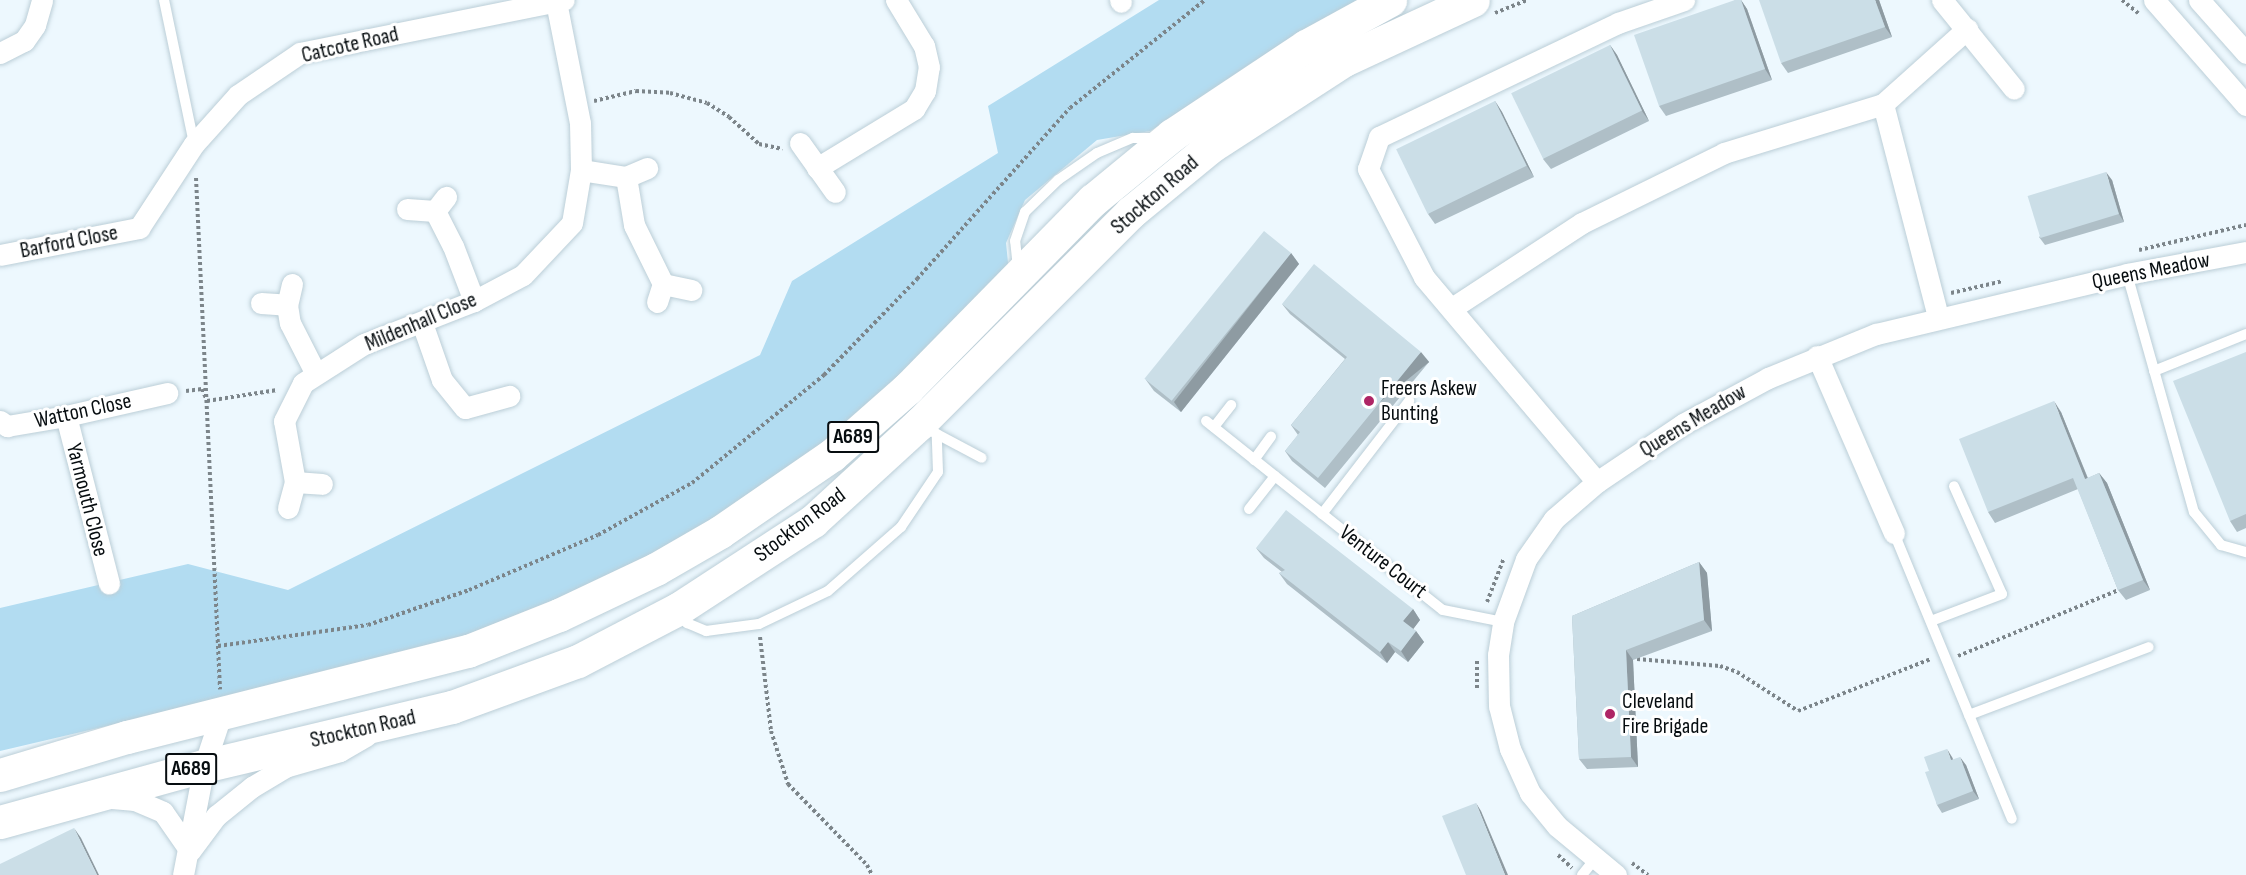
<!DOCTYPE html>
<html>
<head>
<meta charset="utf-8">
<style>
  body { margin:0 }
  #map { position:relative; width:2246px; height:875px; overflow:hidden; background:#edf8fe; font-family:"Sofia Sans Condensed",sans-serif }
  div>[style] { position:absolute }
  [style*='--x'] { left:calc(var(--x)*1px); top:calc(var(--y)*1px); width:calc(var(--w)*1px); rotate:calc(var(--a)*1deg) }
  .green>* { inset:0; background:#b2dcf1 }
  .path>* { height:4px; margin-top:-2px; transform-origin:0; background:repeating-linear-gradient(90deg,#7c858a 0 3px,transparent 0 6px) }
  .roads { filter:drop-shadow(0 0 2px #bbced7) drop-shadow(0 0 2px #bbced7) }
  .service>* { height:10px; margin:-5px; padding:0 5px; transform-origin:5px; border-radius:5px; background:#fff }
  .minor>* { height:21px; margin:-10.5px; padding:0 10.5px; transform-origin:10.5px; border-radius:10.5px; background:#fff }
  .trunk>* { height:33px; margin:-16.5px; padding:0 16.5px; transform-origin:16.5px; border-radius:16.5px; background:#fff }
  .wall>* { inset:0; background:#afbfc7 }
  .shaded-wall>* { inset:0; background:#8e9ba2; transform-origin:0 0 }
  .building>* { inset:0; background:#cbdee7; transform-origin:0 0 }
  .dots>* { width:16px; height:16px; translate:-50% -50%; box-sizing:border-box; border:3px solid #fff; border-radius:50% }
  span { translate:-50% -50%; white-space:nowrap; text-align:center; line-height:1.15; -webkit-text-stroke:6px #fff; paint-order:stroke }
  .shield-label span { padding:2px 4px; background:#fff; border:2px solid; border-radius:4px; -webkit-text-stroke-width:0 }
  .shield-label { font-size:21px; color:#070d10; font-weight:700 }
  .street-label { font-size:22px; color:#070d10 }
  .poi-label { font-size:22px; color:#070d10 }
  .left { translate:0 -50%; text-align:left }
</style>
</head>
<body>
<div id="map">
  <div class="green">
    <i style="clip-path:polygon(1159px 0,1379px 0,1150px 131px,1097px 140px,1025px 200px,1006px 243px,1009px 272px,871px 404px,755px 497px,630px 569px,427px 651px,0 751px,0 608px,188px 564px,288px 590px,760px 355px,792px 281px,998px 153px,988px 106px)"></i>
  </div>
  <div class="path">
    <i style="--x:2122;--y:0;--w:21;--a:39"></i>
    <i style="--x:1495;--y:13;--w:35;--a:-22"></i>
    <i style="--x:594;--y:101;--w:43;--a:-13.4"></i>
    <i style="--x:636;--y:91;--w:34;--a:3"></i>
    <i style="--x:670;--y:93;--w:38;--a:15"></i>
    <i style="--x:707;--y:103;--w:26;--a:32"></i>
    <i style="--x:729;--y:117;--w:40;--a:42"></i>
    <i style="--x:759;--y:144;--w:24;--a:12"></i>
    <i style="--x:196;--y:178;--w:512;--a:87.31"></i>
    <i style="--x:2139;--y:250;--w:110;--a:-13.2"></i>
    <i style="--x:1951;--y:293;--w:53;--a:-13"></i>
    <i style="--x:186;--y:391;--w:16;--a:-7"></i>
    <i style="--x:202;--y:389;--w:13;--a:67"></i>
    <i style="--x:207;--y:401;--w:71;--a:-8.9"></i>
    <i style="--x:1487;--y:602;--w:47;--a:-68.9"></i>
    <i style="--x:760;--y:637;--w:95;--a:83.3"></i>
    <i style="--x:771;--y:731;--w:56;--a:72.2"></i>
    <i style="--x:788;--y:784;--w:113;--a:45.7"></i>
    <i style="--x:867;--y:865;--w:11;--a:63"></i>
    <i style="--x:218;--y:646;--w:151;--a:-8"></i>
    <i style="--x:368;--y:625;--w:107;--a:-19.1"></i>
    <i style="--x:469;--y:590;--w:140;--a:-23.1"></i>
    <i style="--x:598;--y:535;--w:107;--a:-29"></i>
    <i style="--x:692;--y:483;--w:171;--a:-39.3"></i>
    <i style="--x:824;--y:375;--w:134;--a:-45.9"></i>
    <i style="--x:917;--y:279;--w:229;--a:-48.2"></i>
    <i style="--x:1070;--y:108;--w:173;--a:-38.7"></i>
    <i style="--x:1958;--y:656;--w:176;--a:-22.3"></i>
    <i style="--x:1637;--y:659;--w:83;--a:4.8"></i>
    <i style="--x:1720;--y:666;--w:18;--a:19"></i>
    <i style="--x:1737;--y:672;--w:72;--a:32.6"></i>
    <i style="--x:1798;--y:711;--w:143;--a:-21.4"></i>
    <i style="--x:1477;--y:688;--w:29;--a:-90"></i>
    <i style="--x:1558;--y:855;--w:19;--a:43"></i>
    <i style="--x:1632;--y:863;--w:20;--a:37"></i>
  </div>
  <div class="roads">
    <div class="service">
      <i style="--x:164;--y:0;--w:146;--a:78.2"></i>
      <i style="--x:1018;--y:268;--w:27;--a:-96"></i>
      <i style="--x:1015;--y:241;--w:31;--a:-71"></i>
      <i style="--x:1025;--y:212;--w:46;--a:-44.1"></i>
      <i style="--x:1058;--y:180;--w:47;--a:-34.7"></i>
      <i style="--x:1097;--y:153;--w:39;--a:-23"></i>
      <i style="--x:1133;--y:138;--w:22;--a:0"></i>
      <i style="--x:2127;--y:274;--w:247;--a:74.3"></i>
      <i style="--x:2194;--y:512;--w:43;--a:50.7"></i>
      <i style="--x:2221;--y:545;--w:26;--a:16"></i>
      <i style="--x:2154;--y:371;--w:99;--a:-21.9"></i>
      <i style="--x:1206;--y:421;--w:303;--a:38.6"></i>
      <i style="--x:1443;--y:610;--w:61;--a:11.3"></i>
      <i style="--x:1214;--y:427;--w:28;--a:-52"></i>
      <i style="--x:933;--y:432;--w:55;--a:28"></i>
      <i style="--x:1254;--y:460;--w:29;--a:-54"></i>
      <i style="--x:1249;--y:509;--w:42;--a:-51.8"></i>
      <i style="--x:1322;--y:514;--w:143;--a:-52.4"></i>
      <i style="--x:1894;--y:533;--w:309;--a:67.6"></i>
      <i style="--x:680;--y:611;--w:14;--a:60"></i>
      <i style="--x:687;--y:623;--w:21;--a:23"></i>
      <i style="--x:706;--y:631;--w:53;--a:-7.5"></i>
      <i style="--x:759;--y:624;--w:76;--a:-25.6"></i>
      <i style="--x:828;--y:591;--w:97;--a:-41.2"></i>
      <i style="--x:901;--y:527;--w:66;--a:-56.1"></i>
      <i style="--x:938;--y:472;--w:38;--a:-92"></i>
      <i style="--x:1931;--y:621;--w:76;--a:-20.8"></i>
      <i style="--x:2002;--y:594;--w:118;--a:-114"></i>
      <i style="--x:1969;--y:715;--w:192;--a:-20.7"></i>
      <i style="--x:1582;--y:875;--w:21;--a:-51"></i>
    </div>
    <div class="minor">
      <i style="--x:1120;--y:0;--w:2;--a:63"></i>
      <i style="--x:1942;--y:0;--w:114;--a:51"></i>
      <i style="--x:2154;--y:0;--w:140;--a:48.8"></i>
      <i style="--x:2199;--y:0;--w:71;--a:48.4"></i>
      <i style="--x:0;--y:53;--w:27;--a:-27"></i>
      <i style="--x:24;--y:41;--w:19;--a:-55"></i>
      <i style="--x:35;--y:25;--w:26;--a:-74"></i>
      <i style="--x:1883;--y:104;--w:219;--a:75.5"></i>
      <i style="--x:800;--y:143;--w:60;--a:54.5"></i>
      <i style="--x:817;--y:168;--w:114;--a:-31.3"></i>
      <i style="--x:914;--y:109;--w:21;--a:-59"></i>
      <i style="--x:925;--y:91;--w:24;--a:-81"></i>
      <i style="--x:929;--y:67;--w:22;--a:-103"></i>
      <i style="--x:924;--y:46;--w:54;--a:-121.3"></i>
      <i style="--x:581;--y:170;--w:46;--a:8.8"></i>
      <i style="--x:626;--y:177;--w:49;--a:80.5"></i>
      <i style="--x:634;--y:225;--w:66;--a:63.8"></i>
      <i style="--x:663;--y:284;--w:29;--a:12"></i>
      <i style="--x:626;--y:177;--w:23;--a:-23"></i>
      <i style="--x:407;--y:209;--w:28;--a:4"></i>
      <i style="--x:435;--y:211;--w:39;--a:63"></i>
      <i style="--x:453;--y:246;--w:59;--a:69.1"></i>
      <i style="--x:435;--y:211;--w:18;--a:-52"></i>
      <i style="--x:0;--y:255;--w:142;--a:-11"></i>
      <i style="--x:139;--y:228;--w:100;--a:-56.8"></i>
      <i style="--x:194;--y:144;--w:66;--a:-48.1"></i>
      <i style="--x:238;--y:95;--w:75;--a:-34.1"></i>
      <i style="--x:300;--y:53;--w:269;--a:-11.4"></i>
      <i style="--x:292;--y:284;--w:22;--a:103"></i>
      <i style="--x:287;--y:305;--w:18;--a:81"></i>
      <i style="--x:290;--y:323;--w:55;--a:63"></i>
      <i style="--x:657;--y:302;--w:19;--a:-72"></i>
      <i style="--x:261;--y:303;--w:26;--a:4"></i>
      <i style="--x:1452;--y:308;--w:155;--a:-33.2"></i>
      <i style="--x:1582;--y:223;--w:158;--a:-26.2"></i>
      <i style="--x:1724;--y:153;--w:166;--a:-17.1"></i>
      <i style="--x:1883;--y:104;--w:113;--a:-41.8"></i>
      <i style="--x:422;--y:323;--w:60;--a:70.7"></i>
      <i style="--x:442;--y:380;--w:36;--a:51"></i>
      <i style="--x:465;--y:408;--w:46;--a:-15.3"></i>
      <i style="--x:1817;--y:356;--w:193;--a:66.5"></i>
      <i style="--x:66;--y:416;--w:173;--a:75.6"></i>
      <i style="--x:0;--y:421;--w:9;--a:36"></i>
      <i style="--x:7;--y:426;--w:60;--a:-9.6"></i>
      <i style="--x:66;--y:416;--w:104;--a:-12.8"></i>
      <i style="--x:295;--y:482;--w:27;--a:4"></i>
      <i style="--x:1597;--y:482;--w:268;--a:-130.2"></i>
      <i style="--x:1424;--y:277;--w:122;--a:-117.4"></i>
      <i style="--x:1368;--y:169;--w:34;--a:-71"></i>
      <i style="--x:1379;--y:137;--w:265;--a:-25.5"></i>
      <i style="--x:1618;--y:23;--w:70;--a:-19.2"></i>
      <i style="--x:288;--y:508;--w:27;--a:-75"></i>
      <i style="--x:295;--y:482;--w:62;--a:-100.2"></i>
      <i style="--x:284;--y:421;--w:42;--a:-63.4"></i>
      <i style="--x:303;--y:383;--w:72;--a:-32.6"></i>
      <i style="--x:364;--y:344;--w:118;--a:-21.4"></i>
      <i style="--x:474;--y:301;--w:55;--a:-28"></i>
      <i style="--x:523;--y:275;--w:71;--a:-46.7"></i>
      <i style="--x:572;--y:223;--w:54;--a:-80.4"></i>
      <i style="--x:581;--y:170;--w:47;--a:-91.2"></i>
      <i style="--x:580;--y:123;--w:123;--a:-101.2"></i>
      <i style="--x:112;--y:798;--w:23;--a:5"></i>
      <i style="--x:135;--y:800;--w:30;--a:23"></i>
      <i style="--x:163;--y:812;--w:47;--a:55.3"></i>
      <i style="--x:190;--y:851;--w:44;--a:-53.4"></i>
      <i style="--x:216;--y:816;--w:46;--a:-38.9"></i>
      <i style="--x:252;--y:787;--w:39;--a:-31"></i>
      <i style="--x:285;--y:767;--w:57;--a:-16.2"></i>
      <i style="--x:340;--y:751;--w:30;--a:-30"></i>
      <i style="--x:183;--y:875;--w:111;--a:-79.1"></i>
      <i style="--x:204;--y:766;--w:57;--a:-71.6"></i>
      <i style="--x:1616;--y:875;--w:77;--a:-140.3"></i>
      <i style="--x:1557;--y:826;--w:43;--a:-129.3"></i>
      <i style="--x:1530;--y:793;--w:48;--a:-114.4"></i>
      <i style="--x:1510;--y:749;--w:44;--a:-104.3"></i>
      <i style="--x:1499;--y:706;--w:51;--a:-91.1"></i>
      <i style="--x:1498;--y:655;--w:33;--a:-81"></i>
      <i style="--x:1503;--y:622;--w:67;--a:-69.9"></i>
      <i style="--x:1526;--y:559;--w:49;--a:-55"></i>
      <i style="--x:1554;--y:519;--w:57;--a:-40.7"></i>
      <i style="--x:1597;--y:482;--w:104;--a:-34"></i>
      <i style="--x:1683;--y:424;--w:97;--a:-28.4"></i>
      <i style="--x:1768;--y:378;--w:117;--a:-22.2"></i>
      <i style="--x:1876;--y:334;--w:258;--a:-13.4"></i>
      <i style="--x:2127;--y:274;--w:121;--a:-10.5"></i>
    </div>
    <div class="trunk">
      <i style="--x:0;--y:775;--w:133;--a:-16.7"></i>
      <i style="--x:127;--y:737;--w:352;--a:-14.2"></i>
      <i style="--x:468;--y:651;--w:98;--a:-21.6"></i>
      <i style="--x:559;--y:615;--w:107;--a:-25.4"></i>
      <i style="--x:656;--y:569;--w:74;--a:-30"></i>
      <i style="--x:720;--y:532;--w:136;--a:-34.5"></i>
      <i style="--x:832;--y:455;--w:101;--a:-41.4"></i>
      <i style="--x:908;--y:388;--w:264;--a:-45.5"></i>
      <i style="--x:1093;--y:200;--w:102;--a:-39.4"></i>
      <i style="--x:1172;--y:135;--w:161;--a:-33.6"></i>
      <i style="--x:1306;--y:46;--w:96;--a:-28.7"></i>
      <i style="--x:0;--y:822;--w:212;--a:-15.4"></i>
      <i style="--x:204;--y:766;--w:255;--a:-13.4"></i>
      <i style="--x:452;--y:707;--w:134;--a:-20.1"></i>
      <i style="--x:578;--y:661;--w:113;--a:-27.5"></i>
      <i style="--x:678;--y:609;--w:161;--a:-33.1"></i>
      <i style="--x:813;--y:521;--w:145;--a:-42.5"></i>
      <i style="--x:920;--y:423;--w:298;--a:-45"></i>
      <i style="--x:1131;--y:212;--w:102;--a:-39.4"></i>
      <i style="--x:1210;--y:147;--w:160;--a:-33"></i>
      <i style="--x:1344;--y:60;--w:142;--a:-24.9"></i>
    </div>
  </div>
  <div class="wall">
    <i style="clip-path:polygon(1735px 0,1741px 0,1747px 9px,1772px 80px,1666px 116px,1659px 106px)"></i>
    <i style="clip-path:polygon(1879px 0,1892px 37px,1788px 73px,1781px 63px)"></i>
    <i style="clip-path:polygon(1610px 45px,1617px 55px,1649px 121px,1551px 169px,1543px 159px)"></i>
    <i style="clip-path:polygon(1495px 101px,1502px 112px,1534px 177px,1435px 224px,1428px 214px)"></i>
    <i style="clip-path:polygon(2112px 180px,2124px 222px,2045px 245px,2039px 237px)"></i>
    <i style="clip-path:polygon(1291px 253px,1299px 264px,1181px 412px,1154px 391px,1146px 380px)"></i>
    <i style="clip-path:polygon(1282px 304px,1429px 362px,1325px 488px,1292px 461px,1285px 451px,1298px 435px,1291px 425px,1345px 359px,1290px 314px)"></i>
    <i style="clip-path:polygon(2246px 352px,2246px 528px,2237px 532px,2230px 521px)"></i>
    <i style="clip-path:polygon(2061px 412px,2088px 478px,2099px 473px,2107px 483px,2150px 590px,2126px 600px,2118px 590px,2078px 489px,1995px 523px,1988px 512px)"></i>
    <i style="clip-path:polygon(1256px 548px,1413px 609px,1420px 620px,1413px 629px,1416px 631px,1424px 642px,1408px 662px,1395px 652px,1387px 663px,1287px 584px,1279px 573px,1282px 572px,1264px 558px)"></i>
    <i style="clip-path:polygon(1699px 562px,1707px 573px,1712px 631px,1633px 660px,1638px 767px,1587px 769px,1579px 759px,1572px 616px)"></i>
    <i style="clip-path:polygon(1952px 757px,1953px 760px,1966px 765px,1979px 799px,1942px 813px,1937px 805px,1929px 771px)"></i>
  </div>
  <div class="shaded-wall">
    <i style="clip-path:polygon(1741px 0,1747px 9px,1772px 80px,1765px 69px)"></i>
    <i style="clip-path:polygon(1875px 0,1879px 0,1892px 37px,1885px 27px)"></i>
    <i style="clip-path:polygon(1610px 45px,1617px 55px,1649px 121px,1642px 111px)"></i>
    <i style="clip-path:polygon(1495px 101px,1502px 112px,1534px 177px,1527px 166px)"></i>
    <i style="clip-path:polygon(2106px 172px,2112px 180px,2124px 222px,2119px 214px)"></i>
    <i style="clip-path:polygon(1291px 253px,1299px 264px,1181px 412px,1174px 402px)"></i>
    <i style="left:1421px;top:352px;width:13px;height:163px;rotate:51deg"></i>
    <i style="clip-path:polygon(2054px 401px,2061px 412px,2092px 489px,2085px 479px)"></i>
    <i style="clip-path:polygon(2099px 473px,2107px 483px,2150px 590px,2143px 580px)"></i>
    <i style="clip-path:polygon(1699px 562px,1707px 573px,1712px 631px,1704px 620px)"></i>
    <i style="clip-path:polygon(1413px 609px,1420px 620px,1411px 632px,1403px 621px)"></i>
    <i style="clip-path:polygon(1416px 631px,1424px 642px,1408px 662px,1401px 651px)"></i>
    <i style="clip-path:polygon(1388px 642px,1395px 652px,1387px 663px,1380px 652px)"></i>
    <i style="clip-path:polygon(1626px 650px,1633px 660px,1638px 767px,1631px 757px)"></i>
    <i style="clip-path:polygon(1947px 749px,1952px 757px,1957px 769px,1951px 760px)"></i>
    <i style="clip-path:polygon(1960px 757px,1966px 765px,1979px 799px,1973px 791px)"></i>
    <i style="clip-path:polygon(1476px 803px,1481px 811px,1508px 875px,1505px 875px)"></i>
    <i style="clip-path:polygon(74px 828px,81px 838px,99px 875px,97px 875px)"></i>
  </div>
  <div class="building">
    <i style="clip-path:polygon(1735px 0,1741px 0,1765px 69px,1659px 106px,1634px 35px)"></i>
    <i style="clip-path:polygon(1759px 0,1875px 0,1885px 27px,1781px 63px)"></i>
    <i style="left:1610px;top:45px;width:73px;height:110px;rotate:64deg"></i>
    <i style="left:1495px;top:101px;width:72px;height:110px;rotate:64deg"></i>
    <i style="left:2106px;top:172px;width:44px;height:82px;rotate:73deg"></i>
    <i style="left:1264px;top:231px;width:35px;height:190px;rotate:39deg"></i>
    <i style="clip-path:polygon(1314px 264px,1421px 352px,1318px 478px,1285px 451px,1300px 432px,1291px 425px,1347px 357px,1282px 304px)"></i>
    <i style="clip-path:polygon(2246px 352px,2246px 514px,2230px 521px,2173px 381px)"></i>
    <i style="clip-path:polygon(2054px 401px,2085px 479px,2099px 473px,2143px 580px,2118px 590px,2073px 478px,1988px 512px,1959px 439px)"></i>
    <i style="clip-path:polygon(1286px 510px,1413px 609px,1403px 621px,1416px 631px,1401px 651px,1388px 642px,1380px 652px,1279px 573px,1285px 570px,1256px 548px)"></i>
    <i style="clip-path:polygon(1699px 562px,1704px 620px,1626px 650px,1631px 757px,1579px 759px,1572px 616px)"></i>
    <i style="clip-path:polygon(1947px 749px,1951px 760px,1960px 757px,1973px 791px,1937px 805px,1925px 772px,1929px 771px,1924px 757px)"></i>
    <i style="clip-path:polygon(1476px 803px,1505px 875px,1466px 875px,1442px 816px)"></i>
    <i style="clip-path:polygon(74px 828px,97px 875px,0 875px,0 864px)"></i>
  </div>
  <div class="dots">
    <i style="left:1369px;top:401px;background:#ae2565"></i>
    <i style="left:1610px;top:714px;background:#ae2565"></i>
  </div>
  <div class="shield-label">
    <span style="left:853px;top:437px">A689</span>
    <span style="left:191px;top:769px">A689</span>
  </div>
  <div class="street-label">
    <span style="left:350px;top:45px;rotate:-13deg">Catcote Road</span>
    <span style="left:1155px;top:195px;rotate:-41deg">Stockton Road</span>
    <span style="left:69px;top:242px;rotate:-11deg">Barford Close</span>
    <span style="left:2151px;top:271px;rotate:-11deg">Queens Meadow</span>
    <span style="left:421px;top:322px;rotate:-23deg">Mildenhall Close</span>
    <span style="left:83px;top:411px;rotate:-12deg">Watton Close</span>
    <span style="left:1693px;top:421px;rotate:-31deg">Queens Meadow</span>
    <span style="left:87px;top:500px;rotate:76deg">Yarmouth Close</span>
    <span style="left:800px;top:525px;rotate:-37deg">Stockton Road</span>
    <span style="left:1383px;top:562px;rotate:38deg">Venture Court</span>
    <span style="left:363px;top:729px;rotate:-13deg">Stockton Road</span>
  </div>
  <div class="poi-label">
    <span class="left" style="left:1381px;top:401px">Freers Askew<br>Bunting</span>
    <span class="left" style="left:1622px;top:714px">Cleveland<br>Fire Brigade</span>
  </div>
</div>
</body>
</html>
